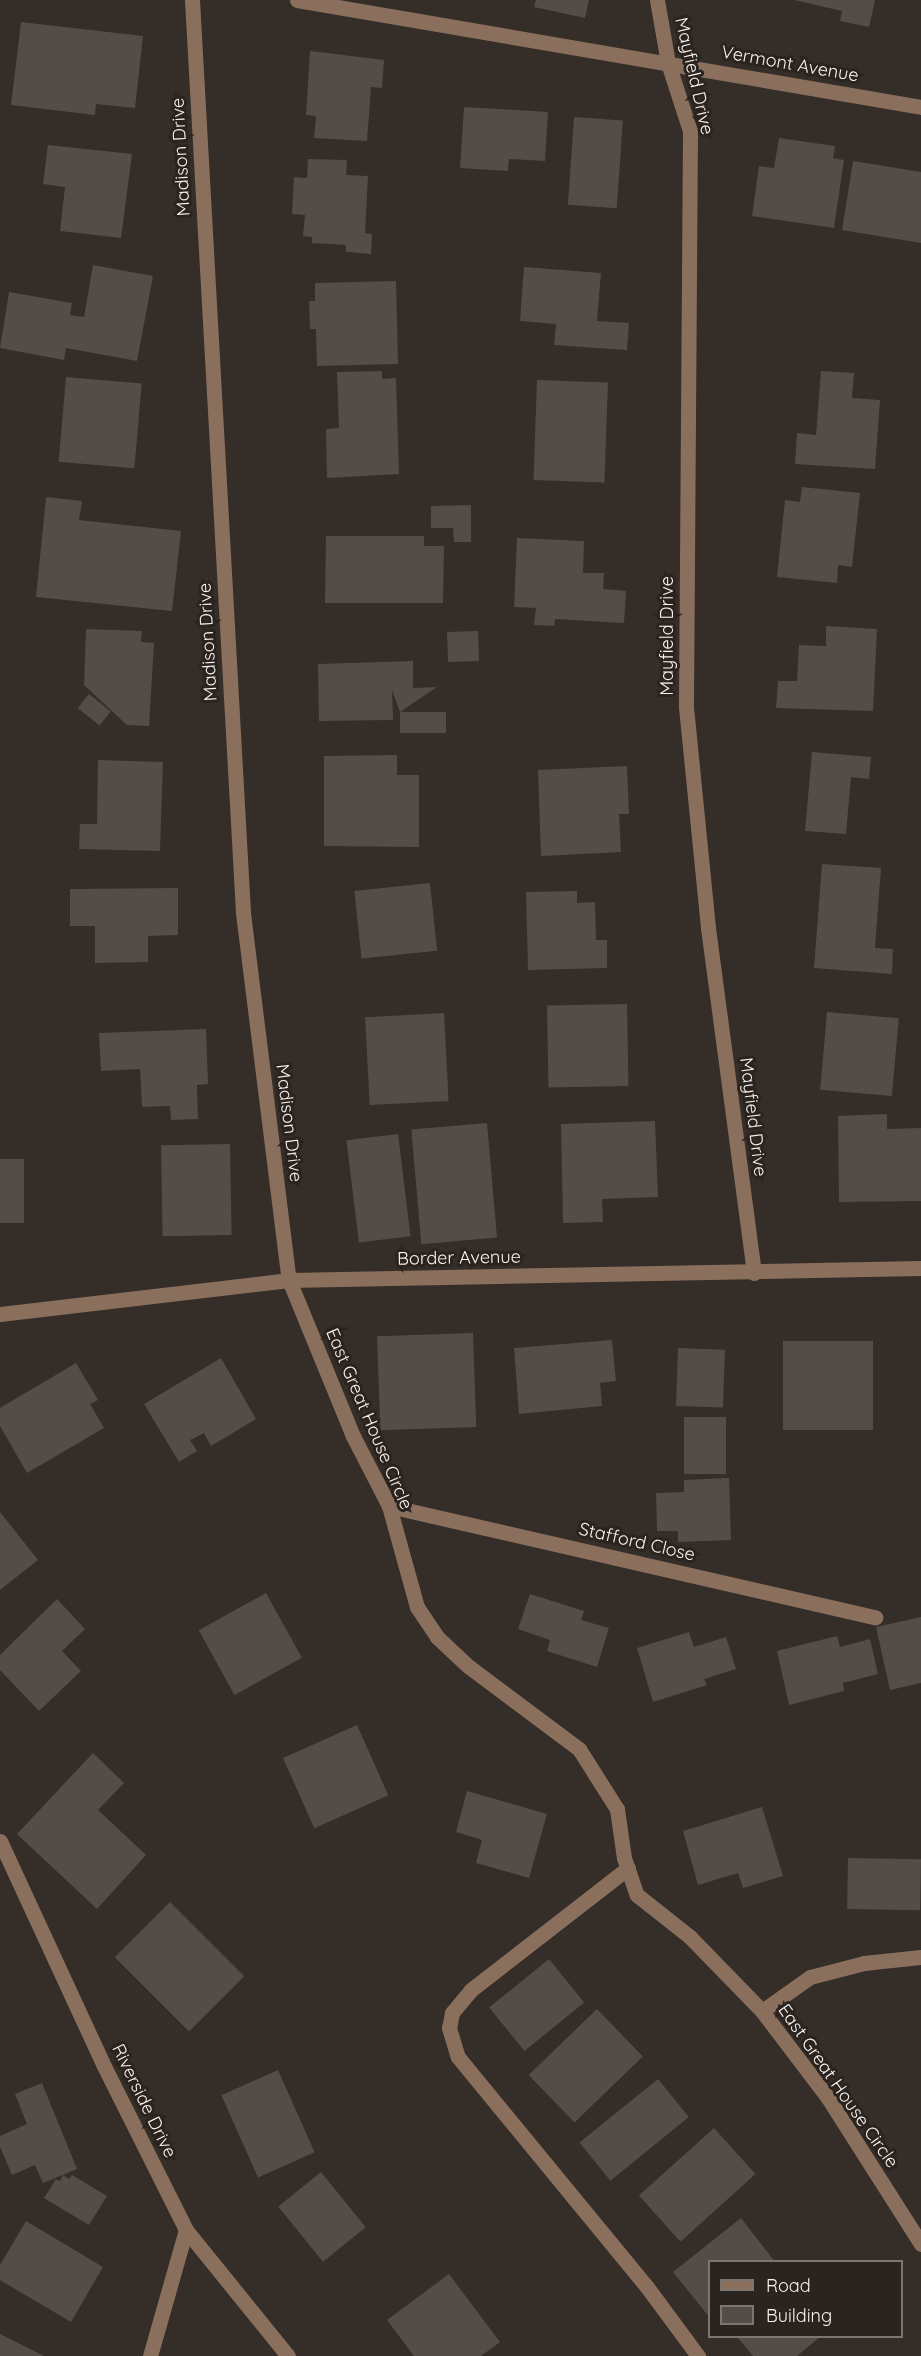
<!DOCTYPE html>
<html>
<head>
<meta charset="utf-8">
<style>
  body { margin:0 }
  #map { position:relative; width:921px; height:2356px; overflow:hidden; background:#342d28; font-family:Quicksand,sans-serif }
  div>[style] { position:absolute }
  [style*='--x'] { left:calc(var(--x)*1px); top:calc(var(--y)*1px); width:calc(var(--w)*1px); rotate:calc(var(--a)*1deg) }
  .building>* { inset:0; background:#544c47; transform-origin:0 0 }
  .minor>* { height:15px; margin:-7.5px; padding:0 7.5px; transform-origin:7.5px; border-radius:7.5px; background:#8a6f5d }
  span { translate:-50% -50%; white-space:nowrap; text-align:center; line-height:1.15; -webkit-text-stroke:6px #2a231e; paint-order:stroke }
  .street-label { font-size:18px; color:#f8f3f0 }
  .legend { position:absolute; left:708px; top:2260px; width:195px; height:78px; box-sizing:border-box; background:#2a231e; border:2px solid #7c7672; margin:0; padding:8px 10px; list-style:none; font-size:18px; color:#f8f3f0 }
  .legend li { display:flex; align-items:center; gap:12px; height:30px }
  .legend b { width:30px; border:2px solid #7c7672 }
</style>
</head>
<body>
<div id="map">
  <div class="building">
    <i style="clip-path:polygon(536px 0,589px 0,585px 18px,534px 7px)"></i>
    <i style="clip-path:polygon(794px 0,875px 0,869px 27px,840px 21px,842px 11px)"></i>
    <i style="clip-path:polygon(21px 22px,143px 36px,135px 108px,96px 104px,95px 115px,11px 105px)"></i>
    <i style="clip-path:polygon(310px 51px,384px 60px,382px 88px,371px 87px,367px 141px,314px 138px,316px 116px,306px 115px)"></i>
    <i style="clip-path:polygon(464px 107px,548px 112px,545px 161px,509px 159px,508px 171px,460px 168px)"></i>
    <i style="left:574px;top:117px;width:49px;height:88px;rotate:4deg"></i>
    <i style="clip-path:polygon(779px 138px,835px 146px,833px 158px,844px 160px,834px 228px,752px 216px,759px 166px,774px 168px)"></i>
    <i style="clip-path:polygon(48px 145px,132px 154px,121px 238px,60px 231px,65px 187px,43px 184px)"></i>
    <i style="clip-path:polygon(308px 159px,347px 160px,346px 175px,368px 176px,365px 233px,372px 234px,371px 254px,346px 252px,346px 245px,312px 243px,312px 237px,303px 236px,305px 215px,292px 214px,294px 177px,307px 178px)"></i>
    <i style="clip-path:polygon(853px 161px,921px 172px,921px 243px,842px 230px)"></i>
    <i style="clip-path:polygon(93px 265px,153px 276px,137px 361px,66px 348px,64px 360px,0 348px,9px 292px,72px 303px,70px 315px,84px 317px)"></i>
    <i style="clip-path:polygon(524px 267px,601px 273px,597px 321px,629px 323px,627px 350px,554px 345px,556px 324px,520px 321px)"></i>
    <i style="clip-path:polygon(396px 281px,398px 364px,317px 366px,316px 329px,310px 329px,309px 301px,315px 301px,315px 283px)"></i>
    <i style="clip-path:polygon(382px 371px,382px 379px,396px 378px,399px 474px,327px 478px,326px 429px,339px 428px,337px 372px)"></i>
    <i style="clip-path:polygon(821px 371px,854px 373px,852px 398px,880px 400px,875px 469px,795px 464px,797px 433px,816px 435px)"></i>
    <i style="left:66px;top:377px;width:76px;height:85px;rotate:5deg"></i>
    <i style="left:537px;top:380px;width:71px;height:100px;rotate:2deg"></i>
    <i style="clip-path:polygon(802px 487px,860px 493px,852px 567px,838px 565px,837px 583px,777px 577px,785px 500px,800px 502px)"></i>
    <i style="clip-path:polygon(46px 497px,82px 501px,79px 520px,181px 531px,172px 611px,36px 597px)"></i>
    <i style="clip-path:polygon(471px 505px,471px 542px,454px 542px,453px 528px,431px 528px,431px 506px)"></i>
    <i style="clip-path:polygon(326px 536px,424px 536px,424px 546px,444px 546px,443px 603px,325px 603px)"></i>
    <i style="clip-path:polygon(517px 538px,584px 541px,583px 573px,604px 573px,603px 589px,626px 591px,624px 623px,555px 619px,554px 626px,534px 625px,536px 608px,514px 607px)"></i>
    <i style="clip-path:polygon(826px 626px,877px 629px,873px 711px,776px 708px,778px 681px,797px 681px,799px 645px,826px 646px)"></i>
    <i style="clip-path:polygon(86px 629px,142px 631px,141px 642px,154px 643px,149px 726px,127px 725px,84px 685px)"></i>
    <i style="left:478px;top:631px;width:30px;height:31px;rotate:88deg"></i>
    <i style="clip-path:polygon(413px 661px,413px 688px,437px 687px,400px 712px,392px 690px,393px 720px,319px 721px,318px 664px)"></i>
    <i style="left:89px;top:694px;width:28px;height:18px;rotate:39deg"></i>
    <i style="left:400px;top:712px;width:46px;height:21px"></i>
    <i style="clip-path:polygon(812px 752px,871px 757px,869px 779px,851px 777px,846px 834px,805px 831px)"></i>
    <i style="clip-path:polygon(397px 755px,397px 775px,419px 775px,419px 847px,324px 846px,324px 756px)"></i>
    <i style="clip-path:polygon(98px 760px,163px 762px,160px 851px,79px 849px,80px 824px,97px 824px)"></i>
    <i style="clip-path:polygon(627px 766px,629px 814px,619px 814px,621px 852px,541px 856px,538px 770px)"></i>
    <i style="clip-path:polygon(822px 864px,881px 868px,875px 948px,893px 949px,892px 974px,814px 968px)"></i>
    <i style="left:430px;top:883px;width:68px;height:76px;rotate:84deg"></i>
    <i style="clip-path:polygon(178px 888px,178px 935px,148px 936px,148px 962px,95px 963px,95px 926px,70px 926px,70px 889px)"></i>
    <i style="clip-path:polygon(577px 891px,577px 903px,595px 902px,596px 940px,607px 940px,607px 968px,528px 970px,526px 892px)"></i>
    <i style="left:627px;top:1004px;width:82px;height:80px;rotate:89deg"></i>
    <i style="left:827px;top:1012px;width:72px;height:78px;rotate:5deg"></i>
    <i style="left:444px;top:1013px;width:88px;height:79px;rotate:87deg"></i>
    <i style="clip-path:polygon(206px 1029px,208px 1084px,197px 1085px,198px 1119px,171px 1120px,170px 1106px,142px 1107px,140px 1069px,101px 1071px,99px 1033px)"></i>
    <i style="clip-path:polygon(887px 1114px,887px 1129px,921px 1128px,921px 1201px,839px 1202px,838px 1116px)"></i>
    <i style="clip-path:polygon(655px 1121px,658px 1197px,602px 1199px,603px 1222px,563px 1223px,561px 1124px)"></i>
    <i style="left:487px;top:1123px;width:115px;height:76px;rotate:85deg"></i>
    <i style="left:398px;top:1134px;width:103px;height:52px;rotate:83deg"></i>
    <i style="left:230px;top:1144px;width:91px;height:69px;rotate:89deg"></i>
    <i style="left:0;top:1159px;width:24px;height:64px"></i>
    <i style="left:473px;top:1333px;width:94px;height:96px;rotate:88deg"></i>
    <i style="clip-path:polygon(612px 1340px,616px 1381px,600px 1383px,602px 1406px,519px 1414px,514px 1348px)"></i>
    <i style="left:783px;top:1341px;width:90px;height:89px"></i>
    <i style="left:678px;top:1348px;width:47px;height:58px;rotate:2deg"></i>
    <i style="clip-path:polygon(221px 1358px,256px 1419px,211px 1446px,204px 1433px,190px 1440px,197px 1451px,179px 1462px,144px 1404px)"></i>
    <i style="clip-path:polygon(76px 1363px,98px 1400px,90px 1404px,104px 1428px,27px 1473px,0 1426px,0 1408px)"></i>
    <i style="left:684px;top:1417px;width:42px;height:57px"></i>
    <i style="clip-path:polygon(729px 1478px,731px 1540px,678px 1542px,678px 1531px,657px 1531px,656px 1493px,684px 1492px,684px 1480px)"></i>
    <i style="clip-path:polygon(0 1512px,38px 1560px,0 1590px)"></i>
    <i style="left:266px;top:1593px;width:74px;height:77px;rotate:61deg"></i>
    <i style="clip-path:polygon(530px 1594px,584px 1611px,581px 1620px,609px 1628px,597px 1667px,547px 1651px,550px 1640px,518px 1629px)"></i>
    <i style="clip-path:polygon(57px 1599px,85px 1629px,62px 1651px,81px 1671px,39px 1711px,0 1670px,0 1655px)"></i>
    <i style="clip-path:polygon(921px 1617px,921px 1683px,890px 1690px,876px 1627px)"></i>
    <i style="clip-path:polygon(689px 1632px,694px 1647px,726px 1637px,736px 1669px,704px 1679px,707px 1685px,653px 1702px,637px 1648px)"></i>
    <i style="clip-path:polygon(837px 1636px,840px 1647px,870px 1639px,878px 1674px,843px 1683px,844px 1691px,789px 1705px,777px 1651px)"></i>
    <i style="left:357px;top:1725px;width:77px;height:81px;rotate:66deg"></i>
    <i style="clip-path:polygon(93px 1753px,124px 1783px,98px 1810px,146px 1855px,97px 1909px,17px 1834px)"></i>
    <i style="clip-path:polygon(467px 1791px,547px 1814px,529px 1878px,476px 1863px,482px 1840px,456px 1832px)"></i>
    <i style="clip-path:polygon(762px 1807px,783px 1876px,743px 1888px,738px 1873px,698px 1885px,683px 1831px)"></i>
    <i style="left:848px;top:1858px;width:73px;height:51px;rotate:1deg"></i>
    <i style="left:170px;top:1902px;width:105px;height:78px;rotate:45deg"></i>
    <i style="left:549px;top:1959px;width:56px;height:77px;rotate:51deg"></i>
    <i style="left:597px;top:2009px;width:66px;height:95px;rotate:46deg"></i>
    <i style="left:278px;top:2070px;width:90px;height:62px;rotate:66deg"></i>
    <i style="left:658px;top:2079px;width:49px;height:101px;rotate:51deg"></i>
    <i style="clip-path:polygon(42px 2083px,77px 2169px,43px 2183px,35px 2165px,12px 2175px,0 2147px,0 2136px,27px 2124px,15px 2094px)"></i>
    <i style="left:714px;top:2128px;width:62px;height:101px;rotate:48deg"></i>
    <i style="left:321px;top:2172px;width:71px;height:55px;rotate:51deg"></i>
    <i style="clip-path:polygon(63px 2175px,69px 2179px,72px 2175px,107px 2196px,89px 2225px,44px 2198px,56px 2179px,60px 2181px)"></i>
    <i style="clip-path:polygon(741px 2218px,775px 2262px,710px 2262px,710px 2318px,673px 2272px)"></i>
    <i style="clip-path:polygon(26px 2221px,103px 2267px,71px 2322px,0 2280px,0 2265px)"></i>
    <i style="clip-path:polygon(449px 2274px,500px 2342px,481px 2356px,414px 2356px,387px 2320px)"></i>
    <i style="clip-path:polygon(0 2334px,44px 2356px,0 2356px)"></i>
    <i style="clip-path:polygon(737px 2337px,820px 2337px,797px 2356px,753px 2356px)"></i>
  </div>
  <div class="minor">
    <i style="--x:192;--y:0;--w:914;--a:86.8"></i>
    <i style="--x:243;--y:913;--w:370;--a:82.9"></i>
    <i style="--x:289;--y:1280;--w:169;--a:67.7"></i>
    <i style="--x:353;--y:1436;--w:79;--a:62.8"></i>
    <i style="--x:389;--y:1506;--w:105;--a:74.5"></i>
    <i style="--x:417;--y:1607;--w:36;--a:56"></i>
    <i style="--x:437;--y:1637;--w:42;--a:43.1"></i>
    <i style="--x:468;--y:1666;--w:139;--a:36.8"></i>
    <i style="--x:579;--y:1749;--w:71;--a:57.7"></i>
    <i style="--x:617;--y:1809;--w:49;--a:81.9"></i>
    <i style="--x:624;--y:1858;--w:39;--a:71"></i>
    <i style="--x:637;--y:1895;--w:68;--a:38.4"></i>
    <i style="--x:690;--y:1937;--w:103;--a:45.8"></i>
    <i style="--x:762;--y:2011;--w:109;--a:52.8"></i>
    <i style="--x:828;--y:2098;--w:173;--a:57.5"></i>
    <i style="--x:297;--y:0;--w:633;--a:9.73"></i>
    <i style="--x:657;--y:0;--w:64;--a:80.1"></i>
    <i style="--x:668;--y:63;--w:71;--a:72.1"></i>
    <i style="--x:690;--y:131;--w:576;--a:90.4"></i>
    <i style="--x:686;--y:707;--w:222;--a:84.3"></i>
    <i style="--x:708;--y:928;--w:348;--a:82.4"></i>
    <i style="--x:0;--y:1314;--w:291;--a:-6.7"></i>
    <i style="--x:289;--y:1280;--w:632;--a:-1.09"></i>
    <i style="--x:389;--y:1506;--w:499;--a:12.9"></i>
    <i style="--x:0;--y:1841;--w:248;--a:65.2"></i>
    <i style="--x:104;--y:2066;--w:183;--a:63.4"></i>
    <i style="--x:186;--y:2230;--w:162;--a:51"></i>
    <i style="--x:628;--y:1868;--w:199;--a:142.2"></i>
    <i style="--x:471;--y:1990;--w:30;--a:130"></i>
    <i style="--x:452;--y:2013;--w:15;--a:101"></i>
    <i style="--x:449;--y:2028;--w:30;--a:73"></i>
    <i style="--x:458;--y:2057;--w:298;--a:50.6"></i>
    <i style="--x:647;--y:2287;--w:86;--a:53.5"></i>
    <i style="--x:762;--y:2011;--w:59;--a:-35.3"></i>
    <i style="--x:810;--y:1977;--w:56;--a:-14.5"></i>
    <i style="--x:864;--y:1963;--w:57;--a:-6"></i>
    <i style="--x:150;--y:2356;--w:131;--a:-74.1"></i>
  </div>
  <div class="street-label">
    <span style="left:790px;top:64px;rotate:10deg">Vermont Avenue</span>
    <span style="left:694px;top:76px;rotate:77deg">Mayfield Drive</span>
    <span style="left:181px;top:157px;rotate:-93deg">Madison Drive</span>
    <span style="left:667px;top:636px;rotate:-90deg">Mayfield Drive</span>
    <span style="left:208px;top:642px;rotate:-93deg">Madison Drive</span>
    <span style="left:753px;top:1117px;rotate:83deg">Mayfield Drive</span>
    <span style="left:289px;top:1123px;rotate:83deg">Madison Drive</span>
    <span style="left:459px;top:1258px;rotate:-1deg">Border Avenue</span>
    <span style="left:369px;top:1419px;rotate:67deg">East Great House Circle</span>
    <span style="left:637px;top:1542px;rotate:13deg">Stafford Close</span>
    <span style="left:838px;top:2086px;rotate:55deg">East Great House Circle</span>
    <span style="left:144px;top:2101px;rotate:64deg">Riverside Drive</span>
  </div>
  <ul class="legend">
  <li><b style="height:8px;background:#8a6f5d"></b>Road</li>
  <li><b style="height:16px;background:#544c47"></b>Building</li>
  </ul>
</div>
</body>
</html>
